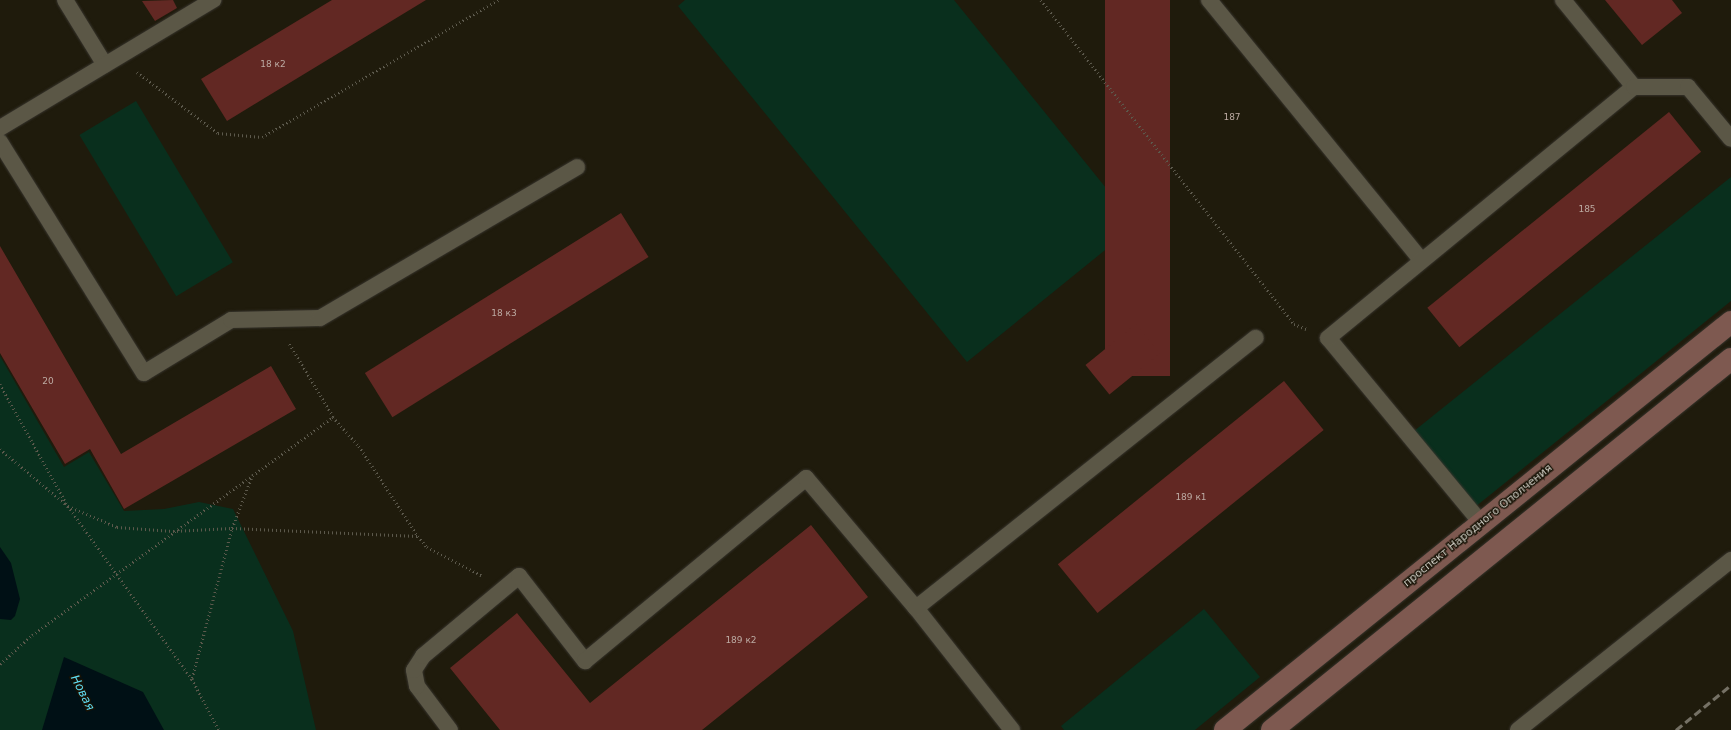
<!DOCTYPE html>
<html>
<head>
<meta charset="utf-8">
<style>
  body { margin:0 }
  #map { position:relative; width:1731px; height:730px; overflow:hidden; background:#1f1b0c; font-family:"DejaVu Sans",sans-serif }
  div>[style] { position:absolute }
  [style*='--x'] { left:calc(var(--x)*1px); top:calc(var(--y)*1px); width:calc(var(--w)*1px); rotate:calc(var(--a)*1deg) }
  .green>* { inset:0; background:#092f1d; transform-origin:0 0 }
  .water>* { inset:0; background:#001015 }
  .building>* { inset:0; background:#622823; transform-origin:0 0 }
  .path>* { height:2.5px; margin-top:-1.25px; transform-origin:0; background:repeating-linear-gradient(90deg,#5c594c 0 1px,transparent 0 4px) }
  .roads { filter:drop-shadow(0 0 1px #37342d) drop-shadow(0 0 1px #37342d) }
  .service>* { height:16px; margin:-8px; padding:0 8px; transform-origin:8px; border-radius:8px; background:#5b5746 }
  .secondary>* { height:22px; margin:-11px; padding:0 11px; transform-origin:11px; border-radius:11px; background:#7e5950 }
  .rail>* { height:3px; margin-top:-1.5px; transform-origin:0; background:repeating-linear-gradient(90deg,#757165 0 8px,transparent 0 12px) }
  span { translate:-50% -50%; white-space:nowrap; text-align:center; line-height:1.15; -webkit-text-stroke:3px #161205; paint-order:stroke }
  .number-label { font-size:9px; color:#bcaba3 }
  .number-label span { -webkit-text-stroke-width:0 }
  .street-label { font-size:11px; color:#dad7ce }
  .water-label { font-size:12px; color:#5fddf3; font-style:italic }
</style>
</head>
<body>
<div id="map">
  <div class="green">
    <i style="clip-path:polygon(685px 0,954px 0,1136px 225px,967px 362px,678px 6px)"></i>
    <i style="left:136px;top:101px;width:188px;height:66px;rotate:59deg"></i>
    <i style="clip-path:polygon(1731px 177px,1731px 301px,1475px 507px,1414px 431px)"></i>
    <i style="clip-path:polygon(0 356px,64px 467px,89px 452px,124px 511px,164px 509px,199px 502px,233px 509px,293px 631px,316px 730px,0 730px)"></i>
    <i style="clip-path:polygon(1204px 609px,1260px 677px,1195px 730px,1064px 730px,1061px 726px)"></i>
  </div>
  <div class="water">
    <i style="clip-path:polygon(0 547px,11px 563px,20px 599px,15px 616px,11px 620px,0 619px)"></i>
    <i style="clip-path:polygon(64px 657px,143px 692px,164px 730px,42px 730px)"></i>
  </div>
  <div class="building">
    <i style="clip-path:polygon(173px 0,177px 8px,155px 21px,142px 1px)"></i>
    <i style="clip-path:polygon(332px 0,426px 0,227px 121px,201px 79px)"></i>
    <i style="left:1105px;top:0;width:65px;height:376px"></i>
    <i style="clip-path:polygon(1605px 0,1672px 0,1682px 13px,1642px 45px)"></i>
    <i style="left:1669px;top:112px;width:51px;height:311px;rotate:51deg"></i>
    <i style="left:621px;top:213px;width:52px;height:302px;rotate:58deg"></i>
    <i style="clip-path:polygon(0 246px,121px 454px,271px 366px,296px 409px,124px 509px,90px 449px,65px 464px,0 353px)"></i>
    <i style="left:1136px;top:324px;width:38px;height:65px;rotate:51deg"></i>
    <i style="left:1284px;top:381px;width:63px;height:291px;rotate:51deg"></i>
    <i style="clip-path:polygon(811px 525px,868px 597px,702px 730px,500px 730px,450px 668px,517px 613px,590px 703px)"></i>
  </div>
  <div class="path">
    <i style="--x:1041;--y:0;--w:411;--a:52"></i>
    <i style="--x:1294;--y:324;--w:14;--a:21"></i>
    <i style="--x:137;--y:72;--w:101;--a:37"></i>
    <i style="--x:218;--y:133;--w:44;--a:5.2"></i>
    <i style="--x:262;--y:137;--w:273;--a:-30.1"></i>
    <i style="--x:0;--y:384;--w:140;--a:60.9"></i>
    <i style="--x:68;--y:506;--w:53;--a:23.2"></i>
    <i style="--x:117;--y:527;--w:56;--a:4.1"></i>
    <i style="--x:173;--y:531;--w:59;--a:-2.9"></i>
    <i style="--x:232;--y:528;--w:186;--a:2.5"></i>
    <i style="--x:418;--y:536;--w:14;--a:51"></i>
    <i style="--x:427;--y:547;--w:63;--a:27.4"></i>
    <i style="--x:333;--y:417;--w:39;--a:48"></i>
    <i style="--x:359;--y:446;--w:108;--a:56.8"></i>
    <i style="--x:0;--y:449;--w:89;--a:40"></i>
    <i style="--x:68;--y:506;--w:213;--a:54.4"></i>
    <i style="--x:192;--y:679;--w:58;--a:62.1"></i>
    <i style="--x:0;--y:664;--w:43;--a:-42.2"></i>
    <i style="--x:32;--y:635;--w:372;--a:-35.9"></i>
    <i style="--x:333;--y:417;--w:87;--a:-121"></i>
    <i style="--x:192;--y:678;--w:155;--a:-75.1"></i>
    <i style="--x:232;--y:528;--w:56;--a:-69"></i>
  </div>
  <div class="roads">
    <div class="service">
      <i style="--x:65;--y:0;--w:76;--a:58.4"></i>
      <i style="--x:1209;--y:0;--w:335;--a:50.8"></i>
      <i style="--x:1563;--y:0;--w:112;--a:50.8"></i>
      <i style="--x:0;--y:128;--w:249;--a:-31"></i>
      <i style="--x:0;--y:142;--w:272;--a:58.1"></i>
      <i style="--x:144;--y:373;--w:102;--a:-31.3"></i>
      <i style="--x:231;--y:320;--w:89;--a:-1.3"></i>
      <i style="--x:320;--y:318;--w:298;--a:-30.4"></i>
      <i style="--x:1482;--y:524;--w:241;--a:-129.6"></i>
      <i style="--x:1328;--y:338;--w:396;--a:-39.4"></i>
      <i style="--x:1634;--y:87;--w:54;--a:0"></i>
      <i style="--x:1688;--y:87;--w:67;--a:50.4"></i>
      <i style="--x:450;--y:730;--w:55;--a:-126.9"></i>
      <i style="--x:417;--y:686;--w:16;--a:-101"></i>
      <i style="--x:414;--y:670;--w:17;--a:-57"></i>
      <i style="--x:423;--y:656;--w:125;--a:-39.8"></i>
      <i style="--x:519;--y:576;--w:108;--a:52.2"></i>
      <i style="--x:585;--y:661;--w:287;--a:-39.6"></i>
      <i style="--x:806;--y:478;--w:170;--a:49.8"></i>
      <i style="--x:1012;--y:730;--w:155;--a:-128.2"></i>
      <i style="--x:916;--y:608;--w:434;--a:-38.5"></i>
      <i style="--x:1518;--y:730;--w:273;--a:-38.6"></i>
    </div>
    <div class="secondary">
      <i style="--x:1225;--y:730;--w:650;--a:-38.88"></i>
      <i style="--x:1272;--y:730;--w:590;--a:-38.95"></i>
    </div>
  </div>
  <div class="rail">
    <i style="--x:1676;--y:730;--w:71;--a:-39.3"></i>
  </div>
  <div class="number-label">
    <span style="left:273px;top:64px">18 к2</span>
    <span style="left:1232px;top:117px">187</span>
    <span style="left:1587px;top:209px">185</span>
    <span style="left:504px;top:313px">18 к3</span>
    <span style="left:48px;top:381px">20</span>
    <span style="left:1191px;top:497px">189 к1</span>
    <span style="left:741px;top:640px">189 к2</span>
  </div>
  <div class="street-label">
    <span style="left:1478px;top:526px;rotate:-39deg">проспект Народного Ополчения</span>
  </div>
  <div class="water-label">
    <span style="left:82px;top:693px;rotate:63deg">Новая</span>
  </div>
</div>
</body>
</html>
